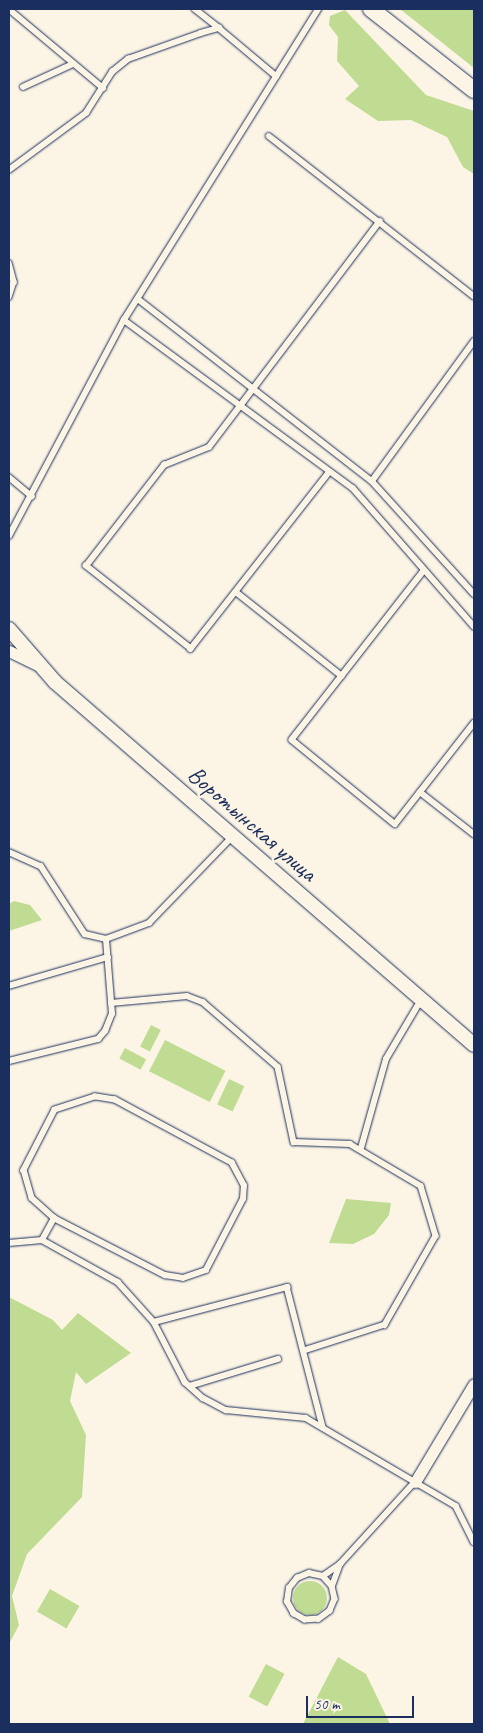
<!DOCTYPE html>
<html>
<head>
<meta charset="utf-8">
<style>
  body { margin:0 }
  #map { position:relative; width:483px; height:1733px; overflow:hidden; background:#fcf5e5; font-family:Caveat,sans-serif }
  div>[style] { position:absolute }
  [style*='--x'] { left:calc(var(--x)*1px); top:calc(var(--y)*1px); width:calc(var(--w)*1px); rotate:calc(var(--a)*1deg) }
  .green>* { inset:0; background:#c0db92; transform-origin:0 0 }
  .round { border-radius:50% }
  .roads { filter:drop-shadow(0 0 1px #1b2f5e) drop-shadow(0 0 1px #1b2f5e) }
  .service>* { height:5.5px; margin:-2.75px; padding:0 2.75px; transform-origin:2.75px; border-radius:2.75px; background:#fcf5e5 }
  .minor>* { height:11px; margin:-5.5px; padding:0 5.5px; transform-origin:5.5px; border-radius:5.5px; background:#fcf5e5 }
  .tertiary>* { height:14px; margin:-7px; padding:0 7px; transform-origin:7px; border-radius:7px; background:#fcf5e5 }
  .secondary>* { height:16px; margin:-8px; padding:0 8px; transform-origin:8px; border-radius:8px; background:#fcf5e5 }
  span { translate:-50% -50%; white-space:nowrap; text-align:center; line-height:1.15; -webkit-text-stroke:5px #fcf5e5; paint-order:stroke }
  .street-label { font-size:24px; color:#1b2f5e }
  .frame { position:absolute; inset:0; border:10px solid #1b2f5e; pointer-events:none }
  .scale { position:absolute; left:306px; top:1696px; width:108px; height:22px; box-sizing:border-box; border:2px solid #1b2f5e; border-top:0; padding-left:6px; font-size:15px; line-height:18px; white-space:nowrap; color:#1b2f5e; -webkit-text-stroke:4px #fcf5e5; paint-order:stroke }
</style>
</head>
<body>
<div id="map">
  <div class="green">
    <i style="clip-path:polygon(400px 9px,474px 9px,474px 68px)"></i>
    <i style="clip-path:polygon(345px 10px,426px 95px,474px 111px,474px 174px,463px 167px,447px 137px,411px 120px,378px 121px,345px 99px,359px 86px,337px 61px,338px 37px,329px 25px,330px 16px)"></i>
    <i style="clip-path:polygon(14px 901px,30px 905px,42px 920px,9px 931px,9px 904px)"></i>
    <i style="left:151px;top:1025px;width:11px;height:24px;rotate:27deg"></i>
    <i style="left:165px;top:1040px;width:68px;height:35px;rotate:27deg"></i>
    <i style="left:125px;top:1048px;width:24px;height:12px;rotate:28deg"></i>
    <i style="left:229px;top:1079px;width:17px;height:28px;rotate:25deg"></i>
    <i style="clip-path:polygon(346px 1199px,391px 1203px,389px 1215px,374px 1234px,353px 1244px,329px 1243px)"></i>
    <i style="clip-path:polygon(9px 1297px,53px 1320px,62px 1330px,78px 1313px,131px 1353px,86px 1384px,76px 1372px,70px 1401px,86px 1435px,82px 1497px,27px 1554px,12px 1596px,19px 1625px,9px 1644px)"></i>
    <i class="round" style="left:293px;top:1581px;width:34px;height:34px"></i>
    <i style="left:50px;top:1589px;width:34px;height:26px;rotate:30deg"></i>
    <i style="clip-path:polygon(338px 1657px,366px 1674px,390px 1724px,303px 1724px)"></i>
    <i style="left:266px;top:1664px;width:21px;height:37px;rotate:28deg"></i>
  </div>
  <div class="roads">
    <div class="service">
      <i style="--x:9;--y:9;--w:123;--a:40"></i>
      <i style="--x:195;--y:9;--w:31;--a:38"></i>
      <i style="--x:23;--y:87;--w:55;--a:-24.7"></i>
      <i style="--x:269;--y:136;--w:260;--a:38"></i>
      <i style="--x:9;--y:170;--w:96;--a:-36.5"></i>
      <i style="--x:86;--y:113;--w:49;--a:-57.6"></i>
      <i style="--x:112;--y:72;--w:21;--a:-39"></i>
      <i style="--x:128;--y:59;--w:77;--a:-19.6"></i>
      <i style="--x:201;--y:33;--w:19;--a:-16"></i>
      <i style="--x:219;--y:28;--w:75;--a:40.1"></i>
      <i style="--x:9;--y:263;--w:20;--a:75"></i>
      <i style="--x:14;--y:282;--w:16;--a:108"></i>
      <i style="--x:138;--y:299;--w:296;--a:37.9"></i>
      <i style="--x:372;--y:481;--w:152;--a:47.9"></i>
      <i style="--x:124;--y:320;--w:284;--a:36.3"></i>
      <i style="--x:353;--y:488;--w:184;--a:48.8"></i>
      <i style="--x:329;--y:473;--w:224;--a:128.1"></i>
      <i style="--x:191;--y:649;--w:134;--a:-141.7"></i>
      <i style="--x:86;--y:566;--w:128;--a:-52.3"></i>
      <i style="--x:164;--y:465;--w:48;--a:-21.8"></i>
      <i style="--x:209;--y:447;--w:283;--a:-52.9"></i>
      <i style="--x:9;--y:477;--w:30;--a:40"></i>
      <i style="--x:372;--y:481;--w:173;--a:-53.9"></i>
      <i style="--x:9;--y:536;--w:245;--a:-62"></i>
      <i style="--x:124;--y:320;--w:367;--a:-58"></i>
      <i style="--x:424;--y:571;--w:214;--a:128"></i>
      <i style="--x:292;--y:740;--w:133;--a:39.2"></i>
      <i style="--x:395;--y:824;--w:128;--a:-52"></i>
      <i style="--x:236;--y:592;--w:135;--a:38.4"></i>
      <i style="--x:420;--y:792;--w:68;--a:37.9"></i>
      <i style="--x:9;--y:852;--w:35;--a:24"></i>
      <i style="--x:41;--y:866;--w:81;--a:57.1"></i>
      <i style="--x:85;--y:934;--w:22;--a:13"></i>
      <i style="--x:106;--y:939;--w:46;--a:-20.4"></i>
      <i style="--x:149;--y:923;--w:120;--a:-46"></i>
      <i style="--x:9;--y:986;--w:103;--a:-16.3"></i>
      <i style="--x:111;--y:1003;--w:76;--a:-5.3"></i>
      <i style="--x:187;--y:996;--w:17;--a:21"></i>
      <i style="--x:203;--y:1002;--w:99;--a:40.9"></i>
      <i style="--x:278;--y:1067;--w:77;--a:78"></i>
      <i style="--x:294;--y:1142;--w:56;--a:2"></i>
      <i style="--x:350;--y:1144;--w:82;--a:30.6"></i>
      <i style="--x:421;--y:1186;--w:52;--a:73.3"></i>
      <i style="--x:436;--y:1236;--w:103;--a:119.8"></i>
      <i style="--x:385;--y:1325;--w:85;--a:162.2"></i>
      <i style="--x:9;--y:1061;--w:92;--a:-13.9"></i>
      <i style="--x:98;--y:1039;--w:11;--a:-49"></i>
      <i style="--x:105;--y:1031;--w:18;--a:-68"></i>
      <i style="--x:112;--y:1014;--w:75;--a:-94.6"></i>
      <i style="--x:361;--y:1148;--w:92;--a:-74.3"></i>
      <i style="--x:386;--y:1059;--w:69;--a:-59.3"></i>
      <i style="--x:42;--y:1240;--w:25;--a:-61"></i>
      <i style="--x:54;--y:1218;--w:125;--a:27.2"></i>
      <i style="--x:165;--y:1275;--w:18;--a:9"></i>
      <i style="--x:183;--y:1278;--w:24;--a:-19"></i>
      <i style="--x:206;--y:1270;--w:80;--a:-62.5"></i>
      <i style="--x:243;--y:1199;--w:13;--a:-86"></i>
      <i style="--x:244;--y:1186;--w:26;--a:-118"></i>
      <i style="--x:232;--y:1163;--w:133;--a:-151.7"></i>
      <i style="--x:115;--y:1100;--w:20;--a:-171"></i>
      <i style="--x:95;--y:1097;--w:42;--a:162"></i>
      <i style="--x:55;--y:1110;--w:68;--a:117.3"></i>
      <i style="--x:24;--y:1170;--w:29;--a:74"></i>
      <i style="--x:32;--y:1198;--w:30;--a:42"></i>
      <i style="--x:9;--y:1243;--w:33;--a:-5"></i>
      <i style="--x:42;--y:1240;--w:87;--a:28.9"></i>
      <i style="--x:118;--y:1282;--w:54;--a:48"></i>
      <i style="--x:154;--y:1322;--w:68;--a:62.7"></i>
      <i style="--x:185;--y:1382;--w:24;--a:42"></i>
      <i style="--x:203;--y:1398;--w:26;--a:28"></i>
      <i style="--x:226;--y:1410;--w:80;--a:5.7"></i>
      <i style="--x:306;--y:1418;--w:174;--a:30.4"></i>
      <i style="--x:456;--y:1506;--w:40;--a:63.4"></i>
      <i style="--x:154;--y:1322;--w:138;--a:-14.7"></i>
      <i style="--x:287;--y:1287;--w:145;--a:75.6"></i>
      <i style="--x:190;--y:1386;--w:92;--a:-17.1"></i>
      <i style="--x:323;--y:1576;--w:13;--a:48"></i>
      <i style="--x:332;--y:1586;--w:13;--a:77"></i>
      <i style="--x:335;--y:1599;--w:13;--a:113"></i>
      <i style="--x:330;--y:1611;--w:14;--a:144"></i>
      <i style="--x:319;--y:1619;--w:14;--a:176"></i>
      <i style="--x:305;--y:1620;--w:13;--a:-151"></i>
      <i style="--x:294;--y:1614;--w:14;--a:-120"></i>
      <i style="--x:287;--y:1602;--w:14;--a:-82"></i>
      <i style="--x:289;--y:1588;--w:13;--a:-51"></i>
      <i style="--x:297;--y:1578;--w:13;--a:-23"></i>
      <i style="--x:309;--y:1573;--w:14;--a:12"></i>
      <i style="--x:323;--y:1576;--w:21;--a:-35"></i>
      <i style="--x:340;--y:1564;--w:111;--a:-47.6"></i>
      <i style="--x:332;--y:1586;--w:23;--a:-70"></i>
    </div>
    <div class="minor">
      <i style="--x:9;--y:651;--w:32;--a:26"></i>
      <i style="--x:415;--y:1482;--w:114;--a:-59"></i>
    </div>
    <div class="tertiary">
      <i style="--x:9;--y:629;--w:70;--a:49"></i>
      <i style="--x:55;--y:682;--w:554;--a:40.9"></i>
    </div>
    <div class="secondary">
      <i style="--x:371;--y:9;--w:131;--a:38.2"></i>
    </div>
  </div>
  <div class="street-label">
    <span style="left:252px;top:824px;rotate:41deg">Воротынская улица</span>
  </div>
  <div class="frame"></div>
  <div class="scale">50 m</div>
</div>
</body>
</html>
